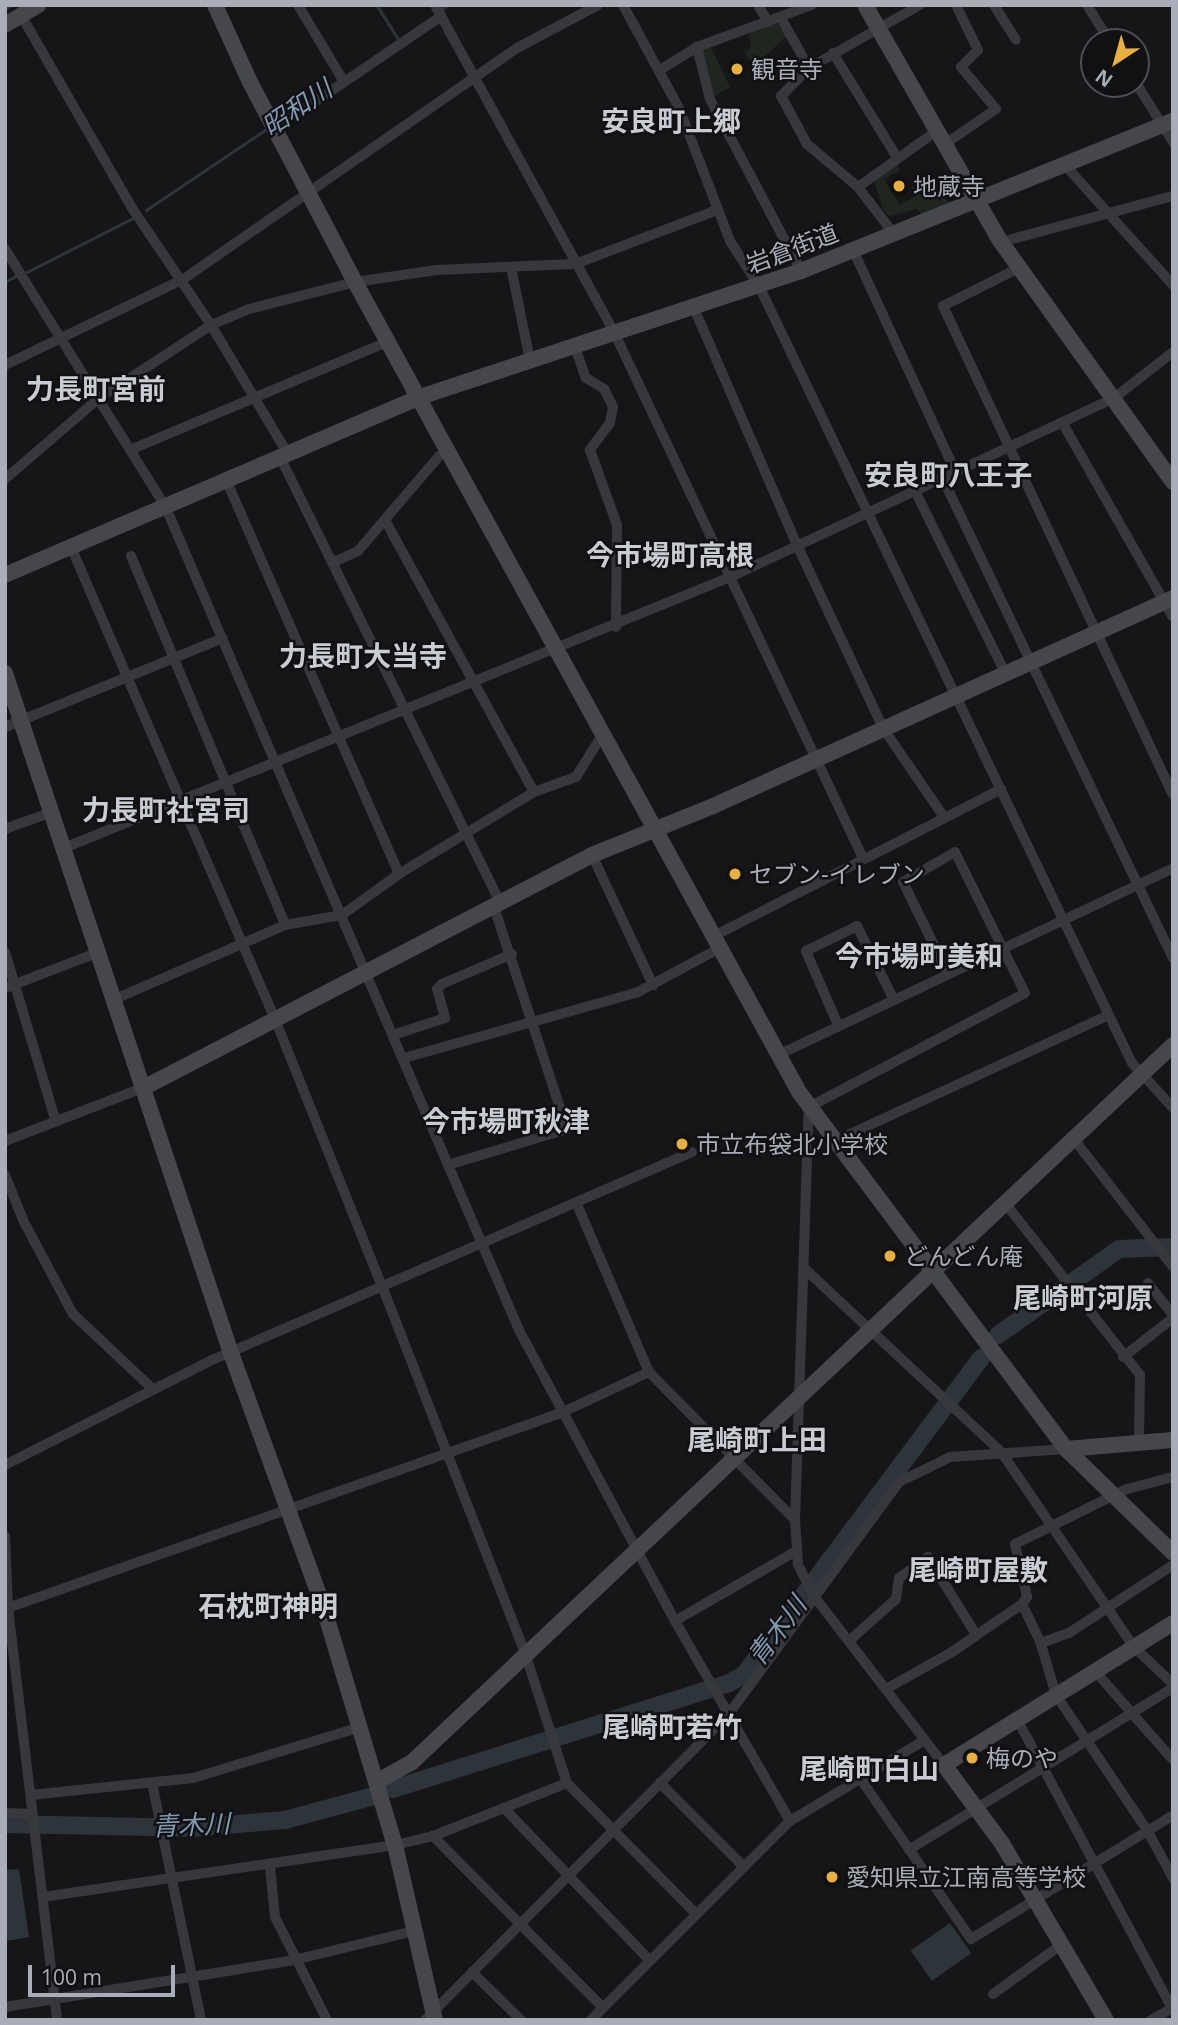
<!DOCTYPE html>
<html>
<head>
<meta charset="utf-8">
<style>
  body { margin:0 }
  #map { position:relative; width:1178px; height:2025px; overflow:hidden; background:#161618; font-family:"Open Sans","Noto Sans JP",sans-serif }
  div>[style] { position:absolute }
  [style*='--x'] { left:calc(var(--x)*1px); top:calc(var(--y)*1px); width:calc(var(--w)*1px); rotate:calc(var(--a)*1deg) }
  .green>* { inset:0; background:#1e261f }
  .water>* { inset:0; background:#2d353b; transform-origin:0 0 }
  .stream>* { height:2.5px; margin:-1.25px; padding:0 1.25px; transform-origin:1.25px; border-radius:1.25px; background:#2d353b }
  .river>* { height:18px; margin:-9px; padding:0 9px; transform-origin:9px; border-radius:9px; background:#2d353b }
  .street>* { height:10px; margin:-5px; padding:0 5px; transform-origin:5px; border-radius:5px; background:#37383d }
  .secondary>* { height:16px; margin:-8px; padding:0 8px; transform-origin:8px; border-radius:8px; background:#45474d }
  .dots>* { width:19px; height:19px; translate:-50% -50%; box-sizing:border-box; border:4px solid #111113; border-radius:50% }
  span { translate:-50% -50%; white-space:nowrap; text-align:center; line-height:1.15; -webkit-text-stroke:5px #111113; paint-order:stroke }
  .poi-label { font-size:24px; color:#a9adb7 }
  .left { translate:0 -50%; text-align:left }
  .street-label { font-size:24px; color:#a9adb7 }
  .water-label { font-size:26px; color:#819ab1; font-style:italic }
  .quarter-label { font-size:28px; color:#caccd4; font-weight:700 }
  .frame { position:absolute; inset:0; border:7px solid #a9adb7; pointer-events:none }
  .north { position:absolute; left:1080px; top:28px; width:70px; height:70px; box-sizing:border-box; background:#111113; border:2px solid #4e4f55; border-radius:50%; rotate:216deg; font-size:19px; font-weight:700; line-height:28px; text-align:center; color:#a9adb7 }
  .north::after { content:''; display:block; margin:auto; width:24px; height:32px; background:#e9b03d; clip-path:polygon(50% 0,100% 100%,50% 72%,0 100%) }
  .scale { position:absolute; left:28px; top:1965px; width:147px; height:32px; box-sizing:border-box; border:4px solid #a9adb7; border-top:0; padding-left:9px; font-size:21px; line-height:24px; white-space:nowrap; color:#a9adb7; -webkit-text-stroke:5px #111113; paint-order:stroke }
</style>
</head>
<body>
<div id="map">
  <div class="green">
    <i style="clip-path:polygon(776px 22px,787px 36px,753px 67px,745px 52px,751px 47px,748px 34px)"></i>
    <i style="clip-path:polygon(709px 43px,730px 87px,710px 99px,697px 47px)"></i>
    <i style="clip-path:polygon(895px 160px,900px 170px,884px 179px,900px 205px,916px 196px,911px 188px,924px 180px,940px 190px,950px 205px,923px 217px,917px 209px,889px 216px,882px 208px,874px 179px)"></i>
  </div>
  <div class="water">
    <i style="clip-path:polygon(19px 1869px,29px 1937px,5px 1941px,5px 1870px)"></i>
    <i style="left:950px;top:1923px;width:37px;height:48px;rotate:55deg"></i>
  </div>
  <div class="stream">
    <i style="--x:377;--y:5;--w:41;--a:57.8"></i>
    <i style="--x:5;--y:9;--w:7;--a:-34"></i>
    <i style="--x:441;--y:10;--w:9;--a:-36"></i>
    <i style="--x:146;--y:210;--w:147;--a:-33.9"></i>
    <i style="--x:27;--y:272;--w:119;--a:-27"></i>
    <i style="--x:5;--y:282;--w:13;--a:-29"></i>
  </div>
  <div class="river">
    <i style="--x:998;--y:1335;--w:148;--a:-35.4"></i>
    <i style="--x:1119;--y:1249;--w:54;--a:-2.1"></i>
    <i style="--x:393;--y:1789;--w:350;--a:-17.5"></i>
    <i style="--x:727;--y:1684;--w:19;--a:-28"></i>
    <i style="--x:744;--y:1675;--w:396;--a:-53.2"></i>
    <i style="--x:5;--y:1824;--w:185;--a:1.2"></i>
    <i style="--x:190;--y:1828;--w:95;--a:-4.8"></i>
    <i style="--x:285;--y:1820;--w:92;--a:-15.1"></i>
  </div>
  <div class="street">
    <i style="--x:298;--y:5;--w:90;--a:59.1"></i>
    <i style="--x:435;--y:5;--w:373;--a:61.3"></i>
    <i style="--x:614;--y:332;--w:582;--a:64.67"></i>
    <i style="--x:623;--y:5;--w:117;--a:61.5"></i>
    <i style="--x:679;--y:108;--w:142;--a:69"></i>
    <i style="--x:730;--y:241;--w:54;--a:57.2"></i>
    <i style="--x:759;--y:286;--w:862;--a:64.36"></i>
    <i style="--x:1132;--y:1063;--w:61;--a:47.7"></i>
    <i style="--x:758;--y:5;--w:20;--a:60"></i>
    <i style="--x:994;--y:5;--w:41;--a:57.8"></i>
    <i style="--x:1087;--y:5;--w:44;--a:58.1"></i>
    <i style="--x:21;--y:15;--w:223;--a:60.1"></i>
    <i style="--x:132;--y:208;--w:141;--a:56"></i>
    <i style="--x:211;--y:325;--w:150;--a:59.2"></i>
    <i style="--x:781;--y:18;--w:57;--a:60.8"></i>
    <i style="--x:697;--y:47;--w:54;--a:76"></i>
    <i style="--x:710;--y:99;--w:195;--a:62.1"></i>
    <i style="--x:833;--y:53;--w:121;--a:58.5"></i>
    <i style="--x:660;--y:70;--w:44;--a:-31.9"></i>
    <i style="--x:697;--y:47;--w:122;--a:-20.1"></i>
    <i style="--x:1136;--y:83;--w:70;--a:57.9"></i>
    <i style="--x:275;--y:129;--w:201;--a:-34.2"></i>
    <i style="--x:945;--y:144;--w:62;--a:-34.5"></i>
    <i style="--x:996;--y:109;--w:55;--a:-129.8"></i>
    <i style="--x:961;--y:67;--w:24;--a:-45"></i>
    <i style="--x:978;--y:50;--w:50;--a:-116.1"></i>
    <i style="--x:1064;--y:164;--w:163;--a:48"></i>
    <i style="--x:858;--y:187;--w:98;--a:-35.5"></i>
    <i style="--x:894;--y:234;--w:59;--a:-127.5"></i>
    <i style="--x:858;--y:187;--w:67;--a:-139.9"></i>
    <i style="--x:807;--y:144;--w:55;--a:-118.4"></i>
    <i style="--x:781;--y:96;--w:40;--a:-45"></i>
    <i style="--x:809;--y:68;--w:128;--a:-29.6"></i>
    <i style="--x:1001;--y:242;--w:178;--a:-15"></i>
    <i style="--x:5;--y:249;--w:305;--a:58.1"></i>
    <i style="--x:166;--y:508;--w:895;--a:66.76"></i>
    <i style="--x:519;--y:1330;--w:330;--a:61.8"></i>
    <i style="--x:675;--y:1621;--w:231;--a:60.1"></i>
    <i style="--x:853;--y:250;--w:243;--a:65.2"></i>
    <i style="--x:511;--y:267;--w:95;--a:78.5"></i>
    <i style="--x:1019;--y:268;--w:85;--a:153.4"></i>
    <i style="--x:943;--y:306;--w:540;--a:64.81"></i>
    <i style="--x:693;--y:306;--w:261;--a:66.5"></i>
    <i style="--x:797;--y:545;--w:202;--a:64.8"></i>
    <i style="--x:883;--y:728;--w:108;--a:55.6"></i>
    <i style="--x:574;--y:344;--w:36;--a:71"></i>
    <i style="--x:586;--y:378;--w:21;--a:31"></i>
    <i style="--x:604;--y:389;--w:20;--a:63"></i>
    <i style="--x:613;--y:407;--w:16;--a:101"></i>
    <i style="--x:610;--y:423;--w:34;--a:127"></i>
    <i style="--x:590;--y:450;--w:80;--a:70.2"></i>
    <i style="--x:617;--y:525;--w:102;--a:90.6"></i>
    <i style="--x:5;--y:365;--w:196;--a:-25.7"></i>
    <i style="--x:182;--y:280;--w:410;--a:-34.7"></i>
    <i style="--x:519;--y:47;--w:89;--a:-28"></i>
    <i style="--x:1062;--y:422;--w:224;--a:60.4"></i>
    <i style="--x:130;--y:450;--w:281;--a:-22.8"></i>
    <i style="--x:281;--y:459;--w:493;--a:63.7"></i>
    <i style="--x:942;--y:477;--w:534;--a:64.35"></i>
    <i style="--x:5;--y:479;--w:123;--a:-40.7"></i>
    <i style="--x:98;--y:399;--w:135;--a:-33.2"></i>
    <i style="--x:211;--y:325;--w:41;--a:-22.8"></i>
    <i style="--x:249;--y:309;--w:109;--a:-14.3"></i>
    <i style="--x:355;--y:282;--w:82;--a:-8.4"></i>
    <i style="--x:436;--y:270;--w:139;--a:-2.5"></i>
    <i style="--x:575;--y:264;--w:152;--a:-20.8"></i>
    <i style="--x:227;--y:482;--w:428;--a:66.3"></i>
    <i style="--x:914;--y:489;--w:207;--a:63.6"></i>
    <i style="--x:385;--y:520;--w:310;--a:61.3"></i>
    <i style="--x:71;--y:547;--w:514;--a:66.63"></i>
    <i style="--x:275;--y:1019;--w:288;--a:68.2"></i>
    <i style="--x:382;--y:1286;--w:394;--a:68.7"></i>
    <i style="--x:525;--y:1653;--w:137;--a:72.1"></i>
    <i style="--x:567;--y:1783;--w:184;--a:45.4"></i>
    <i style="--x:131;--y:556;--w:400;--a:67.3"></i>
    <i style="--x:332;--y:563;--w:29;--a:-25"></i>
    <i style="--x:358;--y:551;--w:125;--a:-49.5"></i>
    <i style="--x:439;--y:456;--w:11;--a:-27"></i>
    <i style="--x:5;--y:727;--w:235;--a:-22.2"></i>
    <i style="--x:5;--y:829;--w:50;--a:-19.9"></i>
    <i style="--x:64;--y:848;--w:717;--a:-22.13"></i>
    <i style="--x:728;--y:578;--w:426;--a:-25"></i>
    <i style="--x:1114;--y:398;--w:75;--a:-37.9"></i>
    <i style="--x:592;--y:855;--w:144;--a:64.9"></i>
    <i style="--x:712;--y:937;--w:325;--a:-27.1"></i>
    <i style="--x:5;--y:952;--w:177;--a:73.3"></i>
    <i style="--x:5;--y:988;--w:101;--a:-21"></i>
    <i style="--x:115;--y:999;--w:185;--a:-23.5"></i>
    <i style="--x:285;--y:925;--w:58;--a:-10"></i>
    <i style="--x:342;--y:915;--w:70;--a:-35.7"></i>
    <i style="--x:399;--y:874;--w:158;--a:-31.3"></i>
    <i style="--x:534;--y:792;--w:45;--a:-19.7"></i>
    <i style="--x:576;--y:777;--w:49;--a:-58.2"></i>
    <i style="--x:838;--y:1025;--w:81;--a:-113.4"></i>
    <i style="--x:806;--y:951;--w:57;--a:-26.1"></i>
    <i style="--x:857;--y:926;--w:80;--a:63.4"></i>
    <i style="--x:393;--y:1035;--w:55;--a:-18.1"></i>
    <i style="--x:445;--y:1018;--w:30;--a:-105"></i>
    <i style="--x:437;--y:989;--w:7;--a:-45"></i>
    <i style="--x:442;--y:984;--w:76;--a:-23.2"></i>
    <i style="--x:778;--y:1055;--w:437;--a:-25.3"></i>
    <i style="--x:404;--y:1058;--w:241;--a:-15.7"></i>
    <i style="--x:636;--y:993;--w:93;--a:-28.2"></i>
    <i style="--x:1073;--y:1138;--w:163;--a:52.2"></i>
    <i style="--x:837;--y:1140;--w:299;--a:-24.7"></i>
    <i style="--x:5;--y:1141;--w:150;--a:-21.1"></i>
    <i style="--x:448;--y:1165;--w:124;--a:-16.8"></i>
    <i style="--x:567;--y:1129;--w:237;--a:-108.2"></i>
    <i style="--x:5;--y:1175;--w:51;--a:68"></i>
    <i style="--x:24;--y:1222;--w:104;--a:62"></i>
    <i style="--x:73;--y:1314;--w:110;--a:43.2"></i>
    <i style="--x:576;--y:1202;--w:185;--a:66.8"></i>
    <i style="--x:649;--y:1372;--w:208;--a:45.4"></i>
    <i style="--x:1006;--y:1204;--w:217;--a:51.9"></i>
    <i style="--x:1140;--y:1375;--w:67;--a:90.9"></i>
    <i style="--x:805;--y:1269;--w:270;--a:43"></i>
    <i style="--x:1002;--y:1453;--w:235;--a:55.8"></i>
    <i style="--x:1134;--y:1647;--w:54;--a:43.5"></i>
    <i style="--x:1148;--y:1283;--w:41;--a:52"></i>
    <i style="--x:1123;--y:1357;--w:63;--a:-38"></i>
    <i style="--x:5;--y:1465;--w:232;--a:-26.9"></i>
    <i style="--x:212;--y:1360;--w:523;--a:-23.43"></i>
    <i style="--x:5;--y:1536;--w:72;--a:87.6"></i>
    <i style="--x:8;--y:1608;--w:415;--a:83.2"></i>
    <i style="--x:1022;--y:1604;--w:41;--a:64.1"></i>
    <i style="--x:1040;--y:1641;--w:56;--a:73.5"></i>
    <i style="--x:1056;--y:1695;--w:163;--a:56"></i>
    <i style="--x:1147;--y:1830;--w:55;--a:61.6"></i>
    <i style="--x:5;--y:1609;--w:590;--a:-19.42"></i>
    <i style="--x:561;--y:1413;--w:97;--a:-25"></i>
    <i style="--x:675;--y:1621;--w:140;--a:-30"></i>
    <i style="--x:849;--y:1641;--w:63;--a:-41.8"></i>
    <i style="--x:896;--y:1599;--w:21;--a:-82"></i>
    <i style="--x:899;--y:1578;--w:36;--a:-36"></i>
    <i style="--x:928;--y:1557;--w:89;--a:58.3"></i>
    <i style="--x:1041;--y:1643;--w:30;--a:-20"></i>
    <i style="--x:1069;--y:1633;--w:124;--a:-33.2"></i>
    <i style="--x:1095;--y:1671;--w:118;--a:48.8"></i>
    <i style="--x:886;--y:1689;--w:76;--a:-29.3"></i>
    <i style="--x:952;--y:1652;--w:85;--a:-34.4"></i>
    <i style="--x:1022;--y:1604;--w:9;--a:-54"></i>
    <i style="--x:1027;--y:1597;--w:54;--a:-102.8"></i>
    <i style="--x:1015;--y:1544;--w:125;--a:-26.2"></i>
    <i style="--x:1127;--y:1489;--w:48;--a:-14.6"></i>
    <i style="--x:1017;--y:1719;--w:330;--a:61.8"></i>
    <i style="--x:944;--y:1765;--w:213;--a:-127.6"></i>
    <i style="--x:814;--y:1596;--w:36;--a:-117"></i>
    <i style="--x:798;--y:1564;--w:44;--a:-93.9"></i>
    <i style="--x:795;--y:1520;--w:413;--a:-88.1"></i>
    <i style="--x:809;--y:1107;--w:244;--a:-27.8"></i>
    <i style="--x:1025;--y:993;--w:157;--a:-116.4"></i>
    <i style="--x:955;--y:852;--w:60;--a:150"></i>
    <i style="--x:903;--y:882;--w:100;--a:63.9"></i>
    <i style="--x:862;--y:1781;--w:192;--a:55.4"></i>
    <i style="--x:971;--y:1939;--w:237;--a:-31.5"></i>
    <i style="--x:152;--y:1783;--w:242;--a:78.3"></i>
    <i style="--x:31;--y:1795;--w:163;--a:-6"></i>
    <i style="--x:193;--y:1778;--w:176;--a:-16.9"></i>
    <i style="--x:504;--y:1808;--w:211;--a:46.3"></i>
    <i style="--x:5;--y:1813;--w:28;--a:2"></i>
    <i style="--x:433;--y:1836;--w:242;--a:45.3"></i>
    <i style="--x:910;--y:1849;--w:308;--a:-31.5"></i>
    <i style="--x:270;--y:1867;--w:50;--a:84.3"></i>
    <i style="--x:275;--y:1917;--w:115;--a:63.2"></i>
    <i style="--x:744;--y:1867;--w:65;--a:-45"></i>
    <i style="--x:790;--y:1821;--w:157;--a:-31"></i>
    <i style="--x:43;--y:1897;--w:356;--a:-8.4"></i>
    <i style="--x:395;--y:1845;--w:39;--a:-13"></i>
    <i style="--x:433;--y:1836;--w:144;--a:-21.6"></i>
    <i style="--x:472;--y:1972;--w:69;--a:44.4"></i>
    <i style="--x:993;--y:1994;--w:85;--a:-35.9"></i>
    <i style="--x:5;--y:2007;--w:293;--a:-9.2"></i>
    <i style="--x:294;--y:1960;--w:123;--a:-13.6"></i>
    <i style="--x:425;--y:2020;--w:430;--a:-45.2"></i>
    <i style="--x:728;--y:1715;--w:289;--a:-53.7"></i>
    <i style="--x:899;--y:1482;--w:57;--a:-26.1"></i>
    <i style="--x:950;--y:1457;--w:116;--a:-3.9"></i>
    <i style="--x:591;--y:2020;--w:216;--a:-45"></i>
    <i style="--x:744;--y:1867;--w:119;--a:-135"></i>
    <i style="--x:1151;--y:2020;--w:25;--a:-29"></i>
  </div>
  <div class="secondary">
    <i style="--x:215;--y:5;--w:85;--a:65.6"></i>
    <i style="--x:250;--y:82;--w:226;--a:62.3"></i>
    <i style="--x:355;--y:282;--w:924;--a:61.27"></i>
    <i style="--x:799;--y:1092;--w:446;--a:53.2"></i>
    <i style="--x:1066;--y:1449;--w:149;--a:44.2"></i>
    <i style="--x:865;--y:5;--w:273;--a:60.2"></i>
    <i style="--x:1001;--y:242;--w:295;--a:54.4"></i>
    <i style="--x:5;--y:25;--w:39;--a:-31"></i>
    <i style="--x:5;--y:575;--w:452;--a:-23.2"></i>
    <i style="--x:420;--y:397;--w:401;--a:-18.3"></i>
    <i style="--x:801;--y:271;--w:401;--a:-22"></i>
    <i style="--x:5;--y:673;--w:717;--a:71.62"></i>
    <i style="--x:231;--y:1353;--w:272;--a:70"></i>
    <i style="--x:324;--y:1609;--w:246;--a:73.3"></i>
    <i style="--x:395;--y:1845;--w:180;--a:77.1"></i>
    <i style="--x:145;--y:1087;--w:504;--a:-27.43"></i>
    <i style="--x:592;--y:855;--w:131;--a:-22"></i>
    <i style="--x:713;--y:806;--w:505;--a:-24.33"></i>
    <i style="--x:1066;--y:1449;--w:107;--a:-4.8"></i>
    <i style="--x:378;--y:1781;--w:38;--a:-29"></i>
    <i style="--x:411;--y:1763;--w:1047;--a:-43.3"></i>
    <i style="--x:1106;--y:2020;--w:207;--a:-120.5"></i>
    <i style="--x:1001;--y:1842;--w:96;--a:-126.5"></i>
    <i style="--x:944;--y:1765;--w:269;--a:-31.8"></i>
  </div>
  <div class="dots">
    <i style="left:737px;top:69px;background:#e9b03d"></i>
    <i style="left:899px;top:186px;background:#e9b03d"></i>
    <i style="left:735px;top:874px;background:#e9b03d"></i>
    <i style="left:682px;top:1144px;background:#e9b03d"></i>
    <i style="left:890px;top:1256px;background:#e9b03d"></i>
    <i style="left:972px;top:1758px;background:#e9b03d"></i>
    <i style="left:832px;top:1877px;background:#e9b03d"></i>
  </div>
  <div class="poi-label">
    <span class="left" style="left:751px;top:69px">観音寺</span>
    <span class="left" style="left:913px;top:186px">地蔵寺</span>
    <span class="left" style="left:749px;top:874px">セブン-イレブン</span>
    <span class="left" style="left:696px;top:1144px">市立布袋北小学校</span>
    <span class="left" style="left:904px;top:1256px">どんどん庵</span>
    <span class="left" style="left:986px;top:1758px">梅のや</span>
    <span class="left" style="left:846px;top:1877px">愛知県立江南高等学校</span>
  </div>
  <div class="street-label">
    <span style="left:792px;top:248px;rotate:-21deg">岩倉街道</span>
  </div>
  <div class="water-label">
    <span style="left:297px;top:108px;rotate:-34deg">昭和川</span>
    <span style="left:777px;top:1631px;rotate:-53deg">青木川</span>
    <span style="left:191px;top:1825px;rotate:-2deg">青木川</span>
  </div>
  <div class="quarter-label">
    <span style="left:671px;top:120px">安良町上郷</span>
    <span style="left:96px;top:388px">力長町宮前</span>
    <span style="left:948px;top:474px">安良町八王子</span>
    <span style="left:670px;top:554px">今市場町高根</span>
    <span style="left:363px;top:655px">力長町大当寺</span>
    <span style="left:166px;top:809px">力長町社宮司</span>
    <span style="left:919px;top:955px">今市場町美和</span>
    <span style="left:506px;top:1120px">今市場町秋津</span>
    <span style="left:1083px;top:1297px">尾崎町河原</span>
    <span style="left:757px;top:1439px">尾崎町上田</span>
    <span style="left:978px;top:1569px">尾崎町屋敷</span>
    <span style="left:268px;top:1605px">石枕町神明</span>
    <span style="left:672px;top:1726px">尾崎町若竹</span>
    <span style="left:869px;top:1768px">尾崎町白山</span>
  </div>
  <div class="frame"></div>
  <div class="north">N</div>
  <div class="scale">100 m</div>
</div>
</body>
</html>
